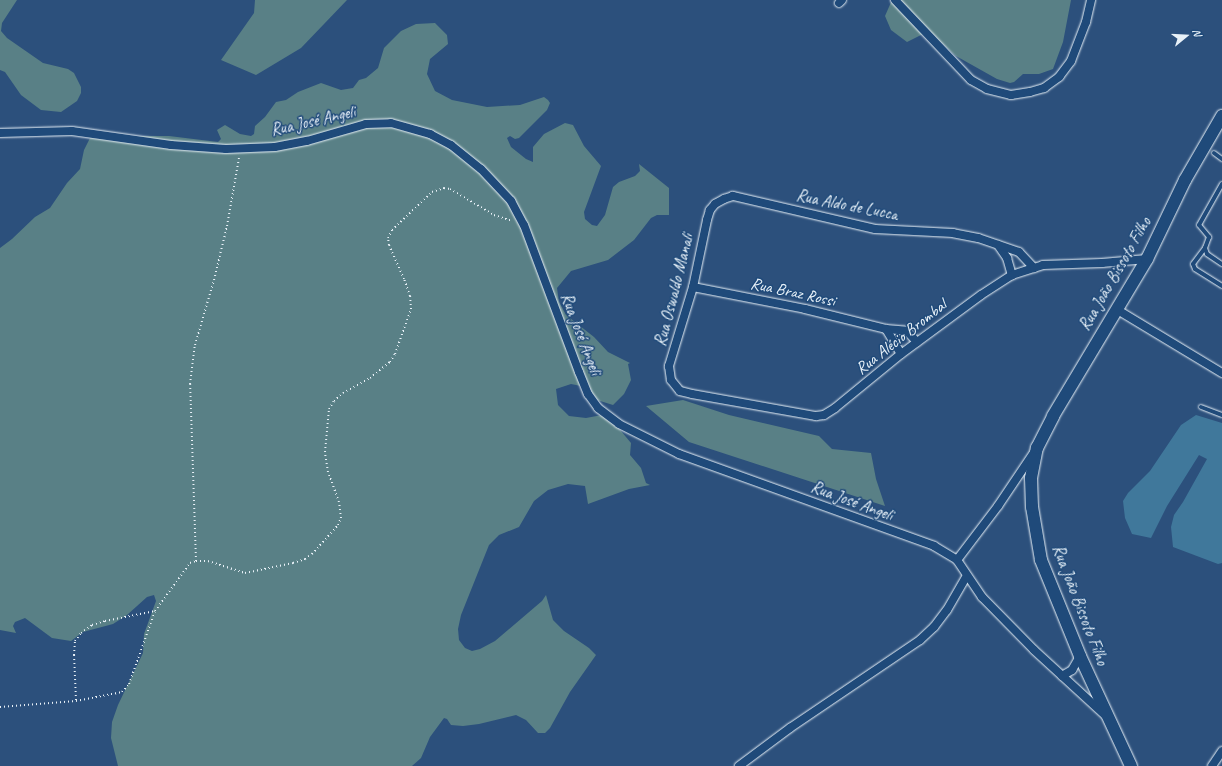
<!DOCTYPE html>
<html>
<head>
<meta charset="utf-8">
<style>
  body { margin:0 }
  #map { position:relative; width:1222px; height:766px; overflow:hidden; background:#2c507c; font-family:Caveat,sans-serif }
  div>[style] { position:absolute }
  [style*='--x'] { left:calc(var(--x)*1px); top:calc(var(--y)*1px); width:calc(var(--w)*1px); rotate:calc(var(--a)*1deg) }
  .green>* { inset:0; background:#598086 }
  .water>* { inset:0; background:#40789b }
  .path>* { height:2px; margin-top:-1px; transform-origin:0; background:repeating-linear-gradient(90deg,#e8f1f8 0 1px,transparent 0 4px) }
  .roads { filter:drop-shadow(0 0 1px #e8f1f8) drop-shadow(0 0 1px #e8f1f8) }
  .service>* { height:4px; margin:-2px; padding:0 2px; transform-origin:2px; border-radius:2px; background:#1f4a7a }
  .minor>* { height:8px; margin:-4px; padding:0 4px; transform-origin:4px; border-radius:4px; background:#1f4a7a }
  .secondary>* { height:12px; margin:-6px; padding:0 6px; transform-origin:6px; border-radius:6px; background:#1f4a7a }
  span { translate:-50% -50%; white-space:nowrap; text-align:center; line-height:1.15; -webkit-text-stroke:3px #1f4a7a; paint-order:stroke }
  .street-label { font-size:17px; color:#e8f1f8 }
  .north { position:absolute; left:1166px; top:16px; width:40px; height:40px; -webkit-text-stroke:3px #1f4a7a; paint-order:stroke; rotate:72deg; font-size:11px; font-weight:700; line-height:16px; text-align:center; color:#e8f1f8 }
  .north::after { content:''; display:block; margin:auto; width:14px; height:18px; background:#e8f1f8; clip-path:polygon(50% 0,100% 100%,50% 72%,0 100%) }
</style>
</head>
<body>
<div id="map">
  <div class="green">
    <i style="clip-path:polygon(0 0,17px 0,2px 23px,1px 31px,7px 38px,43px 63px,68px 69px,74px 73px,81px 87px,81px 93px,77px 101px,61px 112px,41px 110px,21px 95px,5px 72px,0 70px)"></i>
    <i style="clip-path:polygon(255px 0,347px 0,301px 48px,256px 75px,221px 60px,254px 13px)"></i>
    <i style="clip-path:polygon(892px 0,1071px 0,1063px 42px,1053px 69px,1039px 74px,1023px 74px,1014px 82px,1010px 83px,997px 79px,956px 56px,934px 36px,921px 35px,907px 42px,891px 30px,885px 16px)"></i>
    <i style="clip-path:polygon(435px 23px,447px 35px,448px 44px,430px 59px,427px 74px,435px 91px,452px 100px,487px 107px,520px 105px,544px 97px,548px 100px,550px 103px,547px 110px,519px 138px,515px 139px,510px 136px,507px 138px,511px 147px,526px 159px,533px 162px,533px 147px,544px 134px,565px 123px,573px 125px,584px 146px,601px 166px,584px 212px,585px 219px,592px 225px,597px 226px,605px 215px,613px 187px,619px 182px,635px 176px,640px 171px,639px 164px,669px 188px,669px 215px,657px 215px,651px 218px,634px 240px,608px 260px,571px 271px,557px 288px,559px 302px,566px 315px,594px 337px,608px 352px,630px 363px,628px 364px,631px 380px,624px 394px,613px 405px,597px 400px,586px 387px,571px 384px,556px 389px,558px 405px,569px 416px,586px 418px,602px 415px,616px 425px,631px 443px,630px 455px,641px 468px,646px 483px,650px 485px,629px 489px,588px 504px,585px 486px,568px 484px,548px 490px,534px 501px,519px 527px,499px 535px,489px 545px,461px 615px,458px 629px,459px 640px,465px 648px,472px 651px,480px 649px,495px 641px,542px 601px,546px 595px,553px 620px,564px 631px,589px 648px,596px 655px,570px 692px,550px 728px,545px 733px,538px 733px,526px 720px,516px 715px,479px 724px,463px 726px,451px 725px,447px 719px,444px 718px,430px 737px,421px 758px,412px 766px,118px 766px,111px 738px,112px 722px,118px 705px,143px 653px,144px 634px,156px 601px,154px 595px,147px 597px,127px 615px,113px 624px,83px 632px,71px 641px,52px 638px,25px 618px,15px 622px,13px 626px,16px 633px,0 630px,0 248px,12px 239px,35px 217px,50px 208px,67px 183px,80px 169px,84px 150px,91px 136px,169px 136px,218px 142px,221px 139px,217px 130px,225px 125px,240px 134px,251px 136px,254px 134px,255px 126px,265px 117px,276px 102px,286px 100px,298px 92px,321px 83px,341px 90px,353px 88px,359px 80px,366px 78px,378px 68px,384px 48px,401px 31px,416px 24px)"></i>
    <i style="clip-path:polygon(683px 400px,729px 415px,819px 436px,832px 449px,871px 453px,876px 479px,885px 506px,689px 442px,646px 406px)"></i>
  </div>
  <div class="water">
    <i style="clip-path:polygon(1196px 415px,1222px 423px,1222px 563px,1218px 564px,1173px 547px,1171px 527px,1174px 515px,1183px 502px,1207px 459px,1199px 455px,1167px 506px,1151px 538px,1132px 534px,1125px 518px,1123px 501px,1128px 493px,1150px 471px,1181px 425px)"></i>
  </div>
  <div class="path">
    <i style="--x:196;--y:561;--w:177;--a:-91.9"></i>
    <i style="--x:190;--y:384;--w:39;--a:-83"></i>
    <i style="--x:195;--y:345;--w:68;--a:-73.7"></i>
    <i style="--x:214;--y:280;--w:56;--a:-76.5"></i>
    <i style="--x:227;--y:226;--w:69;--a:-80"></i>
    <i style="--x:76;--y:700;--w:45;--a:-92.5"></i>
    <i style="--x:74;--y:655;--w:14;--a:-86"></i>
    <i style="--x:75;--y:641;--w:10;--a:-53"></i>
    <i style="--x:81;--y:633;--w:14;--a:-36"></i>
    <i style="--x:92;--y:625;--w:14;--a:-17"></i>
    <i style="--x:105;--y:621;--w:51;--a:-11.3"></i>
    <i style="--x:0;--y:707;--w:76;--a:-4.5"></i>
    <i style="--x:76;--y:701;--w:47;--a:-11.1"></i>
    <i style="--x:122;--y:692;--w:11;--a:-49"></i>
    <i style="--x:129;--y:684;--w:77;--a:-70.4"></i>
    <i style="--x:155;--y:611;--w:59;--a:-53.9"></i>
    <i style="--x:190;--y:563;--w:6;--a:-18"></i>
    <i style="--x:196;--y:561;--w:12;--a:0"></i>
    <i style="--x:208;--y:561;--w:39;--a:18"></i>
    <i style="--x:245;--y:573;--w:49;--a:-11.8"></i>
    <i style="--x:293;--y:563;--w:13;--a:-18"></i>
    <i style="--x:305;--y:559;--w:9;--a:-36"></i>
    <i style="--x:312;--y:554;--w:39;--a:-48"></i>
    <i style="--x:338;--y:525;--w:8;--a:-67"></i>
    <i style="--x:341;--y:518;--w:16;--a:-97"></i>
    <i style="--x:339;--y:502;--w:32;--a:-110"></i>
    <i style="--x:328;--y:472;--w:20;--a:-99"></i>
    <i style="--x:325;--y:452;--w:43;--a:-84.7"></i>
    <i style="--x:329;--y:409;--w:9;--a:-58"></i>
    <i style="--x:334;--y:401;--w:12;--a:-42"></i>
    <i style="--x:343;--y:393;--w:31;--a:-29"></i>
    <i style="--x:370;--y:378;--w:26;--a:-39"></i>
    <i style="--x:390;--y:362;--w:9;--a:-58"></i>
    <i style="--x:395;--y:354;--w:48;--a:-70.4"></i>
    <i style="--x:411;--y:309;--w:13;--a:-94"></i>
    <i style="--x:410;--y:296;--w:18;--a:-109"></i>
    <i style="--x:404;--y:279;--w:37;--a:-114"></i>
    <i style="--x:389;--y:245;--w:7;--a:-98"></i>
    <i style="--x:388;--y:238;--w:9;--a:-63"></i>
    <i style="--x:392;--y:230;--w:55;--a:-43.5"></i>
    <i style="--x:432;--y:192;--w:13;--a:-18"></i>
    <i style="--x:444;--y:188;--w:6;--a:9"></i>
    <i style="--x:450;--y:189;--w:51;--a:30.6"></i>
    <i style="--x:494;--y:215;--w:19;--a:18"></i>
  </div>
  <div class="roads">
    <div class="service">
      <i style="--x:1214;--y:153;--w:10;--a:37"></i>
      <i style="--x:1222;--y:184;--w:47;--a:119.3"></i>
      <i style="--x:1199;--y:225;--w:16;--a:50"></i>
      <i style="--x:1209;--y:237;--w:12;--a:110"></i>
      <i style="--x:1205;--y:248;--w:6;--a:72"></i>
      <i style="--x:1207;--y:254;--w:18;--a:34"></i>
      <i style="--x:1205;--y:248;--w:20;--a:127"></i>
      <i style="--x:1193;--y:264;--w:5;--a:68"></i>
      <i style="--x:1195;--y:269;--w:32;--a:32"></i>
      <i style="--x:1201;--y:407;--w:22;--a:21"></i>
    </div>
    <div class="minor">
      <i style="--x:895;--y:0;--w:110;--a:46.5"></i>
      <i style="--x:971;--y:80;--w:18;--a:29"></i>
      <i style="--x:987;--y:89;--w:25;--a:14"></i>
      <i style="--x:1011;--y:95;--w:19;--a:-9"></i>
      <i style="--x:1030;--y:92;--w:15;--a:-16"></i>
      <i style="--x:1044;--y:88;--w:19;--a:-36"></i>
      <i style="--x:1059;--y:77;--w:20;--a:-53"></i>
      <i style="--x:1071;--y:61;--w:42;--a:-69"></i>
      <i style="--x:1086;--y:22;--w:23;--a:-77"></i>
      <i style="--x:839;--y:3;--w:4;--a:-45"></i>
      <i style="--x:0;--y:133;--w:72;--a:-1.6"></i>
      <i style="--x:72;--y:131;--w:100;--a:8"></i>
      <i style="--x:171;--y:145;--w:55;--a:4.2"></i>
      <i style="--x:226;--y:149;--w:49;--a:-2.3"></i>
      <i style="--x:275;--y:147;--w:33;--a:-11"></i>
      <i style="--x:307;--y:141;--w:61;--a:-16.1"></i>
      <i style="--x:366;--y:124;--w:25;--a:-2"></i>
      <i style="--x:391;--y:123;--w:41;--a:15.8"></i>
      <i style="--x:430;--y:134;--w:24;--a:28"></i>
      <i style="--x:451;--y:145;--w:38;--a:39"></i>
      <i style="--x:481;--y:169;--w:44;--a:46.8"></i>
      <i style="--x:511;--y:201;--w:27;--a:62"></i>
      <i style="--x:524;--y:225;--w:157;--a:69.5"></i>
      <i style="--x:579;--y:372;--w:24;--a:68"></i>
      <i style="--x:588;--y:394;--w:17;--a:54"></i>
      <i style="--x:598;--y:408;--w:26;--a:37"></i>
      <i style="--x:619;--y:424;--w:67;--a:26.6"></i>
      <i style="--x:679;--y:454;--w:271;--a:19.8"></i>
      <i style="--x:934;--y:546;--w:27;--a:31"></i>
      <i style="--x:957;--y:560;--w:45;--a:56"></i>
      <i style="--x:982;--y:597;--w:74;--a:45.5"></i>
      <i style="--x:1034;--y:650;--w:98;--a:42.5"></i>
      <i style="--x:998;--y:245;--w:16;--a:55"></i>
      <i style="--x:1007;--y:258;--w:18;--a:74"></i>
      <i style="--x:1034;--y:268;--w:22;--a:-133"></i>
      <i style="--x:1019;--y:252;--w:43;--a:-161.1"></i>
      <i style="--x:978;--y:238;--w:25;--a:-169"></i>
      <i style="--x:953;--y:233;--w:78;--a:-177.1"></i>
      <i style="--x:875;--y:229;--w:146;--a:-166.9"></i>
      <i style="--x:733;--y:196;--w:9;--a:162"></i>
      <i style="--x:724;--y:199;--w:10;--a:151"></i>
      <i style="--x:715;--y:204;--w:8;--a:130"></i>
      <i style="--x:710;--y:210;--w:10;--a:107"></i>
      <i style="--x:707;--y:220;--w:68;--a:101.8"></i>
      <i style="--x:693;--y:287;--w:83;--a:106.9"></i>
      <i style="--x:669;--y:366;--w:14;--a:82"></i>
      <i style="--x:671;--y:380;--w:14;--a:51"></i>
      <i style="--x:680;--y:391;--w:12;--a:14"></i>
      <i style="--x:692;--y:394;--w:126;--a:10.1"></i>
      <i style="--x:816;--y:416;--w:8;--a:-7"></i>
      <i style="--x:824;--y:415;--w:13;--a:-32"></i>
      <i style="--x:835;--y:408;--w:85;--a:-39.3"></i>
      <i style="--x:901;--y:354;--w:99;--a:-36.4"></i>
      <i style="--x:981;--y:295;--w:37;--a:-33"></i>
      <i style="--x:1012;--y:275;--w:23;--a:-18"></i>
      <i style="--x:1034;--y:268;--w:9;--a:-18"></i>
      <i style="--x:1043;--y:265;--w:59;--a:-1.9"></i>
      <i style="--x:1102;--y:263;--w:45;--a:-5.1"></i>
      <i style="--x:693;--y:287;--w:114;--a:11.1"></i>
      <i style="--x:805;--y:309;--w:83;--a:13.9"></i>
      <i style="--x:886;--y:329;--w:21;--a:5"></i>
      <i style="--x:907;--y:331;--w:15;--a:48"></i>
      <i style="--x:1116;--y:309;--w:124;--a:31.1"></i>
      <i style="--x:886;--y:329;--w:29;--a:59"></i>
      <i style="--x:957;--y:560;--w:68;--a:-52.8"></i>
      <i style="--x:998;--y:506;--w:66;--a:-56.1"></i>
      <i style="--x:1062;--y:676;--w:12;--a:-31"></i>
      <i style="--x:1072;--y:670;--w:16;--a:-60"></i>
      <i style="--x:739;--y:766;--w:64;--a:-36.7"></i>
      <i style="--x:790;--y:728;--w:157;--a:-34.1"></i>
      <i style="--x:920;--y:640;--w:19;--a:-43"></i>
      <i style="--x:934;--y:627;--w:21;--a:-53"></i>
      <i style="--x:947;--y:610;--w:39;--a:-60"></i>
      <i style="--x:1212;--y:766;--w:18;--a:-56"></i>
    </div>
    <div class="secondary">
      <i style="--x:1131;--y:766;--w:121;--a:-114.9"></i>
      <i style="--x:1080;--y:656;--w:104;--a:-112.1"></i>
      <i style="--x:1041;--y:560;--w:54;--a:-99.6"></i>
      <i style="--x:1032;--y:507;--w:29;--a:-92"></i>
      <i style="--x:1031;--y:478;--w:31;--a:-79"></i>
      <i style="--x:1037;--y:448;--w:36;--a:-63"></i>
      <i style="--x:1053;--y:416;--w:183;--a:-59.1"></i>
      <i style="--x:1147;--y:259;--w:88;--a:-64.3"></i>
      <i style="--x:1185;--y:180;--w:74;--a:-60"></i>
    </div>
  </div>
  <div class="street-label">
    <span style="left:313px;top:121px;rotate:-13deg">Rua José Angeli</span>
    <span style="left:847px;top:205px;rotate:11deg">Rua Aldo de Lucca</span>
    <span style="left:1115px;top:274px;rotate:-60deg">Rua João Bissoto Filho</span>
    <span style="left:674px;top:290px;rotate:-76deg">Rua Oswaldo Manali</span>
    <span style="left:793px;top:292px;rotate:12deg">Rua Braz Rossi</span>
    <span style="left:581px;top:334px;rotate:69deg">Rua José Angeli</span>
    <span style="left:901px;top:337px;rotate:-38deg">Rua Alécio Brombal</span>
    <span style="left:852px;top:501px;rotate:20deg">Rua José Angeli</span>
    <span style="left:1080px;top:605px;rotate:69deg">Rua João Bissoto Filho</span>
  </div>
  <div class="north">N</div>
</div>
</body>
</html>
